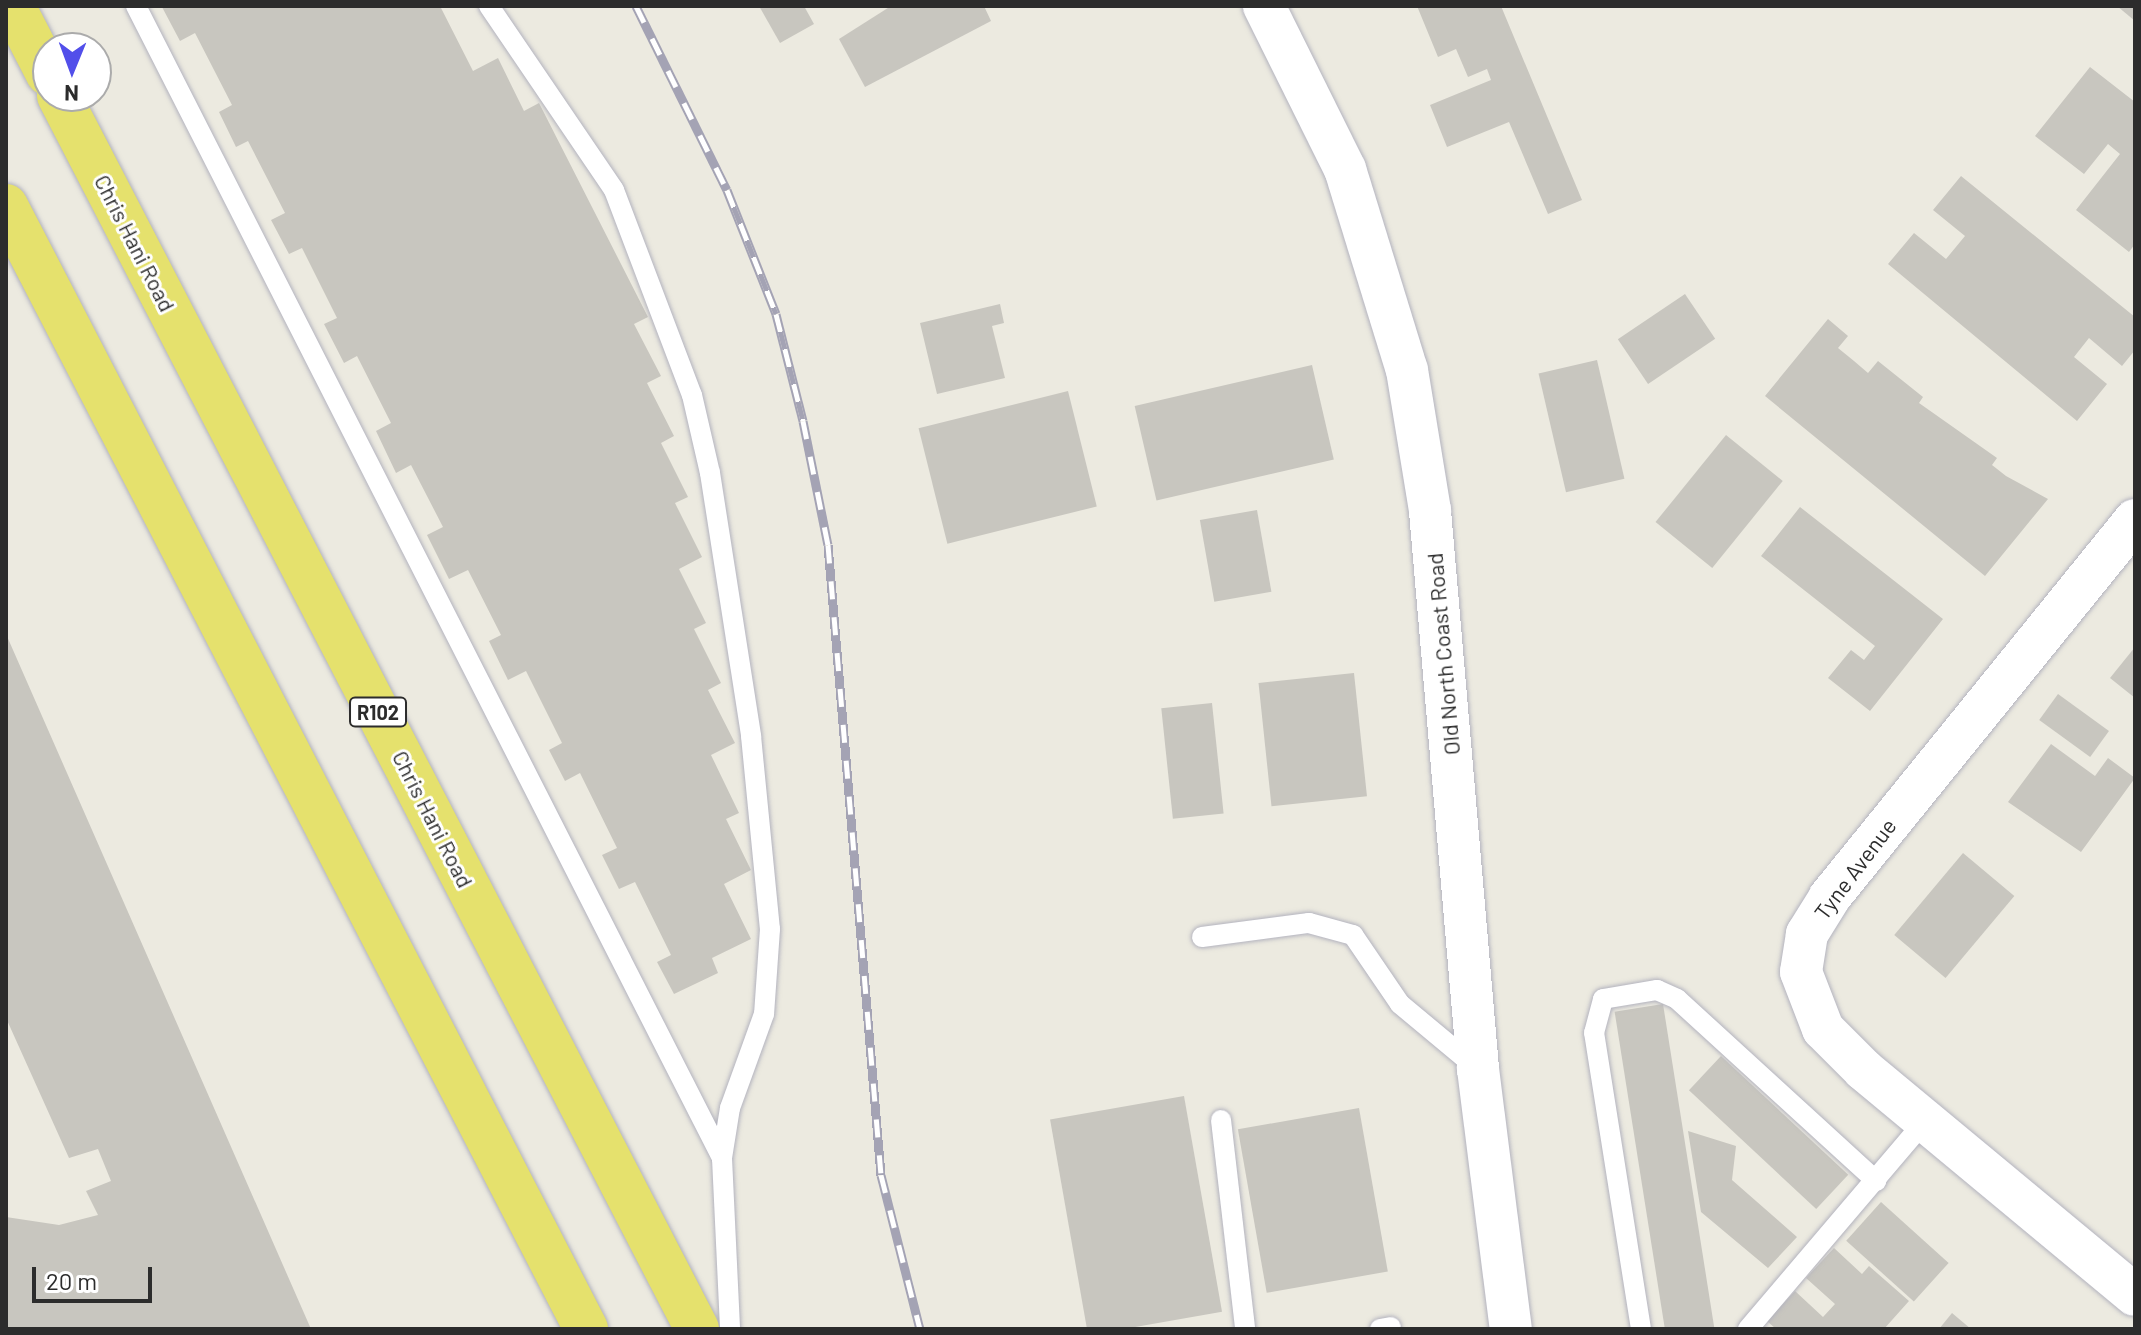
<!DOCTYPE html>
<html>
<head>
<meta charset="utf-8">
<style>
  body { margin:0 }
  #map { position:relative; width:2141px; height:1335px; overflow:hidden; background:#eceae0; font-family:Barlow,sans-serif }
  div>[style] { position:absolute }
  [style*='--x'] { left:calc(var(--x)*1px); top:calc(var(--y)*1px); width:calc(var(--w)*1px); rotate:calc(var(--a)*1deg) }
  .building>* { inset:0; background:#c8c6bf; transform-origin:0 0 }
  .roads { filter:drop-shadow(0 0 2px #b3b3be) drop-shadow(0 0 2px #b3b3be) }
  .lane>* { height:20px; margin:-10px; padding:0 10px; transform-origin:10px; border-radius:10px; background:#fff }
  .street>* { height:42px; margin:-21px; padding:0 21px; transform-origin:21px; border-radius:21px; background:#fff }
  .primary>* { height:44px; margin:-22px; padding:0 22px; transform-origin:22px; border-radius:22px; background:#e5e16d }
  .rail>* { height:9px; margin-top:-4.5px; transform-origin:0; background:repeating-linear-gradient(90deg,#fff 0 18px,#a4a3b4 0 36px); box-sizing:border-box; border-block:2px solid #a4a3b4 }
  span { translate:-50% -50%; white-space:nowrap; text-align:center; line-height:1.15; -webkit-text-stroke:6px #fff; paint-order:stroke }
  .shield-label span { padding:2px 6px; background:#fff; border:2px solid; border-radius:6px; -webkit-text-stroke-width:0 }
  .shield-label { font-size:20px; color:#2c2c2c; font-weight:700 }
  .street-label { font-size:22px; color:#2c2c2c }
  .frame { position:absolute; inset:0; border:8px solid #2c2c2c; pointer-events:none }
  .north { position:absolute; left:32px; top:32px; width:80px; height:80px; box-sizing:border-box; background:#fff; border:2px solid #ababab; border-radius:50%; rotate:181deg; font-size:22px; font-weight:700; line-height:32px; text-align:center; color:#2c2c2c }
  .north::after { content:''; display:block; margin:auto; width:28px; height:36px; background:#524fea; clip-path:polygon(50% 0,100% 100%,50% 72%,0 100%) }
  .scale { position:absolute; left:32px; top:1267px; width:120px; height:36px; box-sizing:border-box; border:4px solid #2c2c2c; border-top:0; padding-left:10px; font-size:24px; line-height:28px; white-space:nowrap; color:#2c2c2c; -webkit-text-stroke:6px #fff; paint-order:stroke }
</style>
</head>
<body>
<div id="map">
  <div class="building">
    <i style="clip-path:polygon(440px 6px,473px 71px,498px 58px,524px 111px,539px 103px,648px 317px,634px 324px,661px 376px,647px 383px,674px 436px,661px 443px,688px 497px,675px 503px,702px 557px,679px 569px,706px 623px,694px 629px,721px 683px,708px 690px,735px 743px,711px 755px,739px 813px,726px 819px,751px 870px,724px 884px,751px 939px,712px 958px,718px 973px,674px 994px,657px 962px,671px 955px,635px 882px,619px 889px,602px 855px,617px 848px,580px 773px,565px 781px,549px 750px,562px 743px,526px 671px,508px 680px,489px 641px,501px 635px,468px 570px,449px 579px,427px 535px,443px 527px,411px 465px,396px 473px,376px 431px,391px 423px,357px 356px,344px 363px,324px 324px,337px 318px,302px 248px,289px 254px,271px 220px,285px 213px,248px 141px,236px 147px,219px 112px,232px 105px,195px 33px,180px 41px,162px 7px)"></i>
    <i style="clip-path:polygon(759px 6px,804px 6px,814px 24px,780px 43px)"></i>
    <i style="clip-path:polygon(891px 6px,984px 6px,991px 21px,865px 87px,839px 39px)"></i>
    <i style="clip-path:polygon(1417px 6px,1501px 6px,1582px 200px,1548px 214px,1509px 122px,1447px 147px,1430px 105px,1491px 80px,1487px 69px,1468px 77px,1456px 49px,1438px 57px)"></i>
    <i style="clip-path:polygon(2117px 6px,2135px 6px,2135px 21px)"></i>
    <i style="clip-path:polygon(2090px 67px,2135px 102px,2135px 244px,2129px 252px,2076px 210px,2120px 154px,2108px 144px,2084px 174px,2035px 136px)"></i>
    <i style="clip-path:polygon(1961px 176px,2135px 317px,2135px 350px,2122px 366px,2089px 338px,2074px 357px,2107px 384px,2077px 421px,1888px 264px,1914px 233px,1946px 259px,1965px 236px,1933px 210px)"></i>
    <i style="left:1685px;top:294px;width:54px;height:81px;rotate:56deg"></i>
    <i style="clip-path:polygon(1000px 304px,1004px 323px,992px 326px,1005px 378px,937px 394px,920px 323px)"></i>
    <i style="clip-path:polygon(1828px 319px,1848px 336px,1838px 348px,1854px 361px,1868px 373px,1878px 361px,1923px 397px,1919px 403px,1997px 458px,1992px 465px,2006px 476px,2048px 499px,1985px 576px,1765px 396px)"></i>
    <i style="left:1597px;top:360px;width:122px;height:60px;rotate:77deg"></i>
    <i style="left:1312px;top:365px;width:97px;height:182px;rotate:77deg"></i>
    <i style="left:1068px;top:391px;width:119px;height:154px;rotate:76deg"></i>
    <i style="left:1726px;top:435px;width:73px;height:112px;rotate:39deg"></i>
    <i style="clip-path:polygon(1800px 507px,1943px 619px,1870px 711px,1828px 678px,1851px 650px,1864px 660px,1875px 646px,1761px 556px)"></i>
    <i style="left:1257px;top:510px;width:83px;height:58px;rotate:80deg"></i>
    <i style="clip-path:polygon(6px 634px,311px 1329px,6px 1328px,6px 1217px,59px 1225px,98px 1215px,86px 1191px,111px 1181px,98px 1149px,69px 1158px,6px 1018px)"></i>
    <i style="clip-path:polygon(2135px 647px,2135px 698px,2110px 678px)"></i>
    <i style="left:1354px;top:673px;width:124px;height:96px;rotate:84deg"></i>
    <i style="left:2058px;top:694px;width:63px;height:32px;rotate:36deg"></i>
    <i style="left:1212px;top:703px;width:111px;height:51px;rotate:84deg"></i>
    <i style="clip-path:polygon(2051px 744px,2095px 776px,2108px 758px,2135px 778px,2081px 852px,2008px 802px)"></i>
    <i style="left:1963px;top:853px;width:67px;height:107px;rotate:40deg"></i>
    <i style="left:1663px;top:1004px;width:329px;height:49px;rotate:81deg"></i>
    <i style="left:1721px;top:1056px;width:174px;height:47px;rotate:43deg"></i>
    <i style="left:1184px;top:1096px;width:219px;height:136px;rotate:80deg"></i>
    <i style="left:1359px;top:1108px;width:166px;height:123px;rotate:80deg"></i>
    <i style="clip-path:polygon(1688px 1131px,1736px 1146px,1732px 1180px,1797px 1237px,1768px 1268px,1701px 1212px)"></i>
    <i style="left:1881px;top:1202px;width:91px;height:52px;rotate:42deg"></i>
    <i style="clip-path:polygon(1834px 1248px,1862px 1274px,1869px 1266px,1909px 1301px,1884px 1329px,1776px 1329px,1767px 1321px,1795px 1291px,1823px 1317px,1835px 1304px,1806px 1278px)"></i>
    <i style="clip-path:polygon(1952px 1313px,1971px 1329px,1939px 1329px)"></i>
  </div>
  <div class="roads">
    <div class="lane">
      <i style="--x:136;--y:6;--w:1292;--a:63.04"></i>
      <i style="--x:489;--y:6;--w:222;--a:55.8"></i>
      <i style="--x:614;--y:190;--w:219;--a:69.2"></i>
      <i style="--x:692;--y:395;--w:80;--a:77"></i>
      <i style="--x:710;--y:473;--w:266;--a:81.1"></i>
      <i style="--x:751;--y:736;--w:194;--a:84.4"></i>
      <i style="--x:770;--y:929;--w:85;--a:94"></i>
      <i style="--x:764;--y:1014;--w:100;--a:109.9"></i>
      <i style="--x:730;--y:1108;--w:51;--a:99.1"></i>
      <i style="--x:722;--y:1158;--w:171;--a:87.3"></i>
      <i style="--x:1202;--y:937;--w:108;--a:-7.5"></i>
      <i style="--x:1309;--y:923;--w:46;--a:15.3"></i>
      <i style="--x:1353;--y:935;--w:83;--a:55.7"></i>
      <i style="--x:1400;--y:1004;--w:102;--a:39.8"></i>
      <i style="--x:1221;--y:1120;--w:210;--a:83.4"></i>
      <i style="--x:1380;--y:1329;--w:11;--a:-10"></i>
      <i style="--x:1641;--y:1329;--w:300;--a:-99"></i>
      <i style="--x:1594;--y:1033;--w:35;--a:-75"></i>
      <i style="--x:1603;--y:999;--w:55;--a:-9.5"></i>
      <i style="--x:1657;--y:990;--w:22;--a:24"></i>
      <i style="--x:1677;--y:999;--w:270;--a:42.4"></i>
      <i style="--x:1748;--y:1329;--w:273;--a:-49.6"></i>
    </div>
    <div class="street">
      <i style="--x:1264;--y:6;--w:182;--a:63.6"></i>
      <i style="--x:1345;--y:169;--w:210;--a:72.9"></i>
      <i style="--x:1407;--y:370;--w:143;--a:80.7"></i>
      <i style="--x:1430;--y:511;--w:560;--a:85.08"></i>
      <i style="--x:1478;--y:1069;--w:262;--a:82.8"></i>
      <i style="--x:2135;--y:520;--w:485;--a:129"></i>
      <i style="--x:1830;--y:897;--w:44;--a:121.9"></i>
      <i style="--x:1807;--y:934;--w:38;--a:99"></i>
      <i style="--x:1801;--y:972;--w:61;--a:68.9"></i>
      <i style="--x:1823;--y:1029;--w:58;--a:45"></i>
      <i style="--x:1864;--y:1070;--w:352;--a:39.7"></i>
    </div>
    <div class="primary">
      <i style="--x:13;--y:6;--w:76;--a:62.8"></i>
      <i style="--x:59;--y:96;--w:1388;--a:62.64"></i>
      <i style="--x:6;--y:206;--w:1264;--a:62.68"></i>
    </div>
  </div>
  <div class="rail">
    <i style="--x:636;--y:6;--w:205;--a:63.7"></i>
    <i style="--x:727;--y:190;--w:133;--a:68.4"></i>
    <i style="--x:776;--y:314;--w:110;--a:75.8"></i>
    <i style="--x:803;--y:421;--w:126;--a:78.6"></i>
    <i style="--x:828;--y:545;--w:632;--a:85.19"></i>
    <i style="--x:881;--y:1175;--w:159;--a:75.8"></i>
  </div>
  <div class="shield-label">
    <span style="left:378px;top:712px">R102</span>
  </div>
  <div class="street-label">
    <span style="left:135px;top:243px;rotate:63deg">Chris Hani Road</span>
    <span style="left:1443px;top:654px;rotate:-95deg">Old North Coast Road</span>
    <span style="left:433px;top:819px;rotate:63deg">Chris Hani Road</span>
    <span style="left:1855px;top:869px;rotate:-53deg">Tyne Avenue</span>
  </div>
  <div class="frame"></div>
  <div class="north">N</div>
  <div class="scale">20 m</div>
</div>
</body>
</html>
